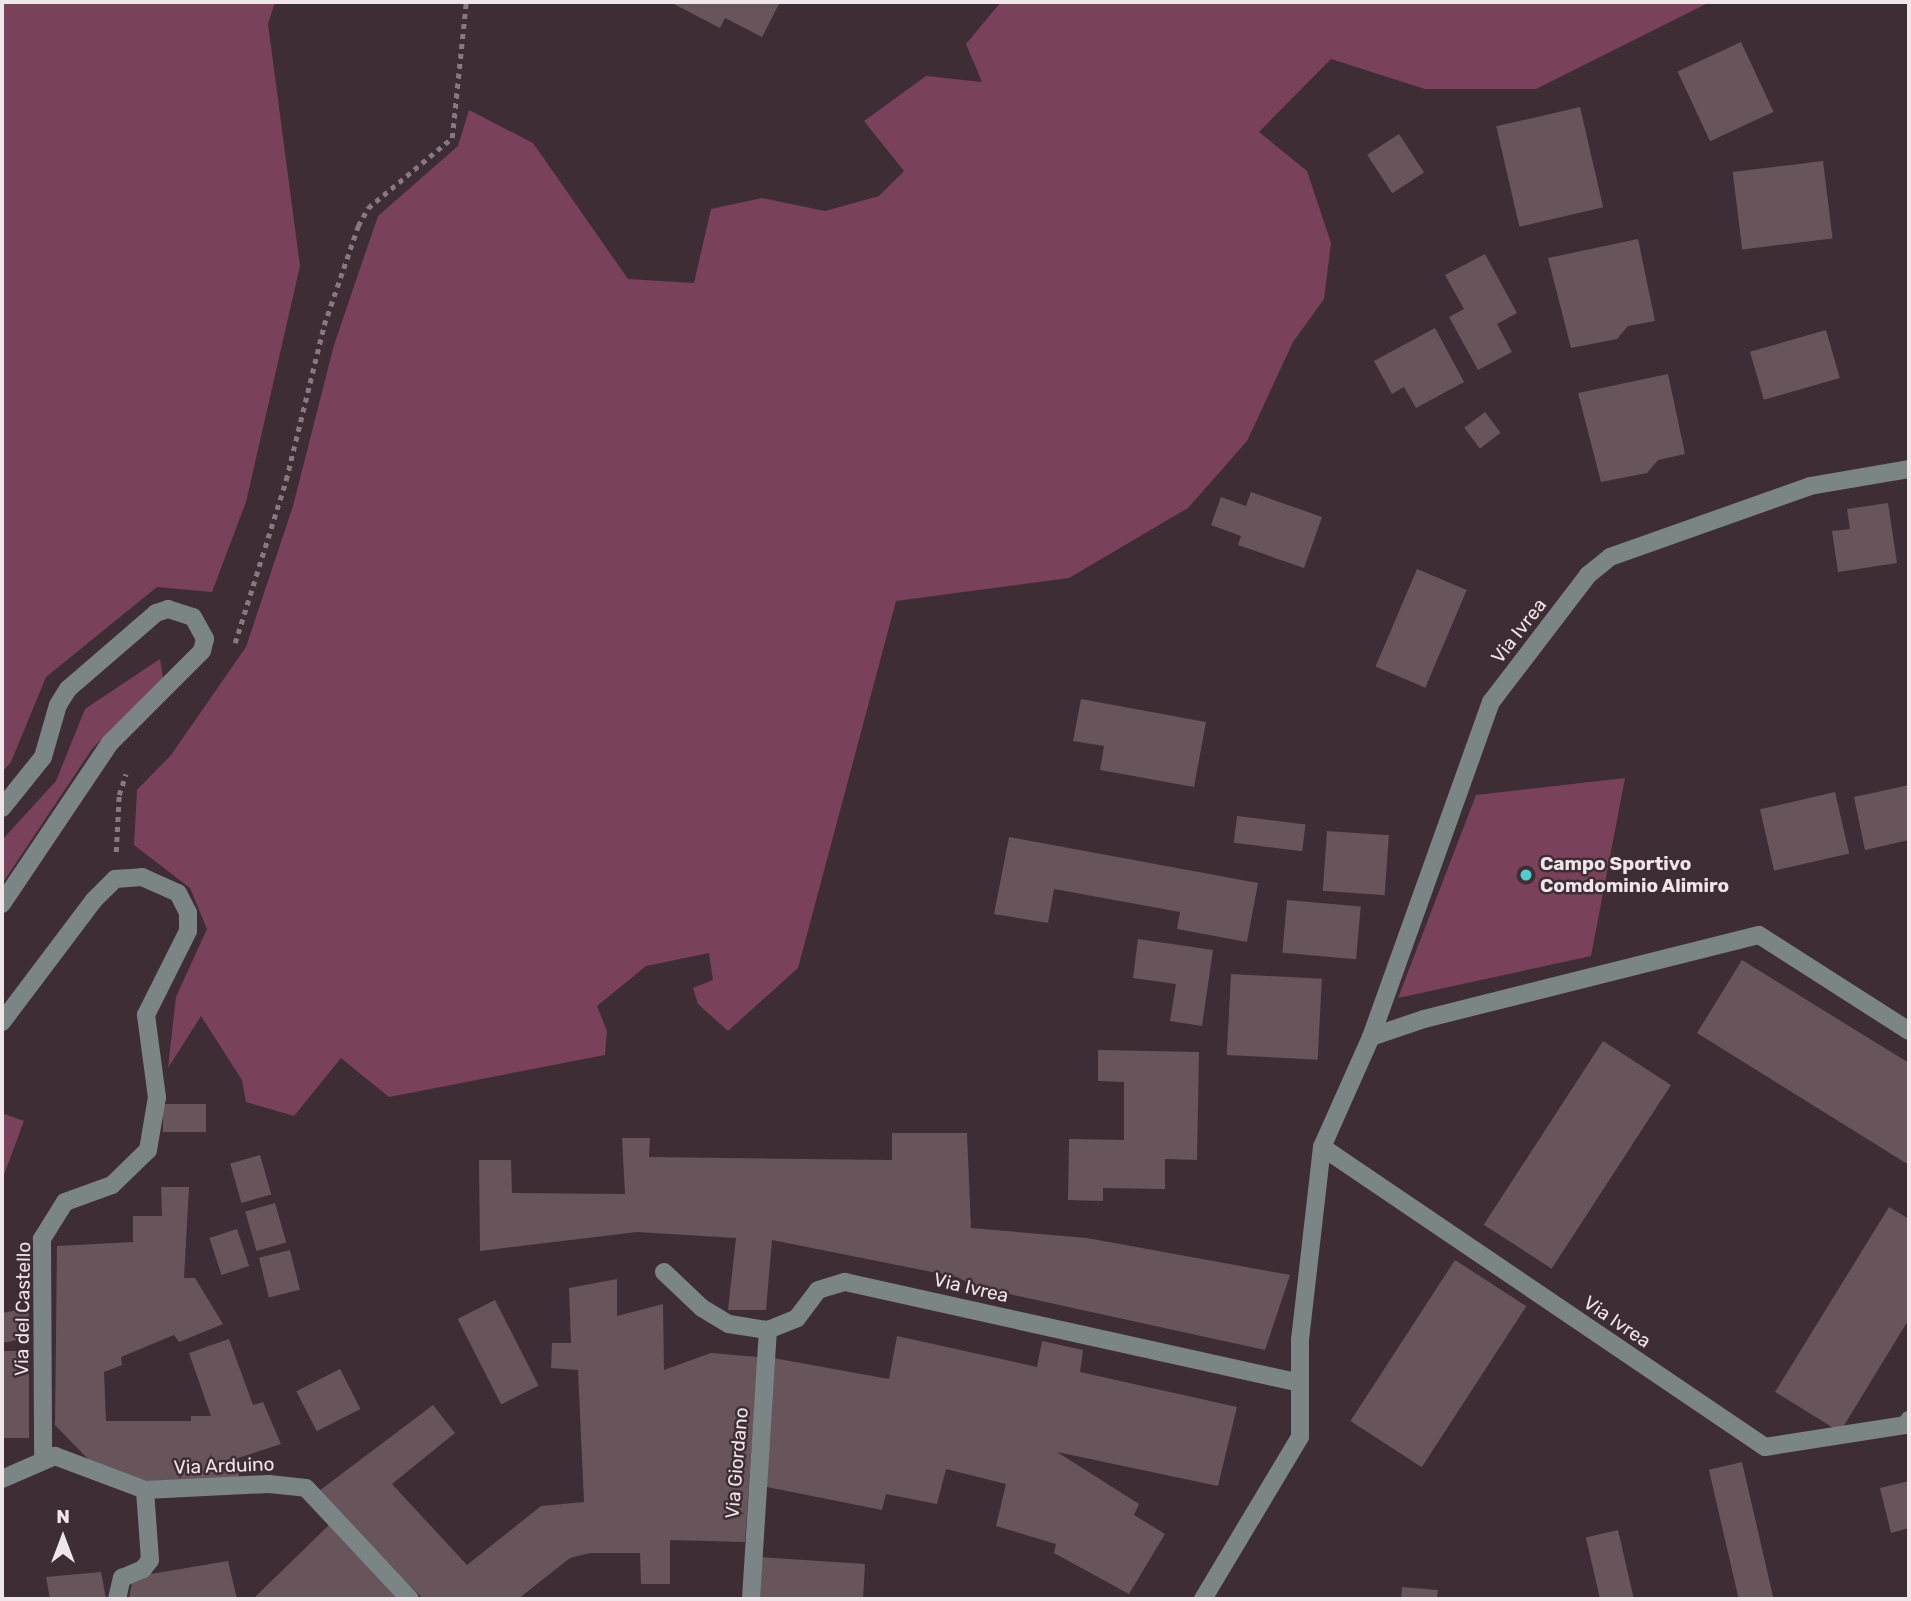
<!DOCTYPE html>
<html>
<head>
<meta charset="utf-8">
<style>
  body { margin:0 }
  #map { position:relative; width:1911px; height:1601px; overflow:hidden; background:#3e2d34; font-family:Rubik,sans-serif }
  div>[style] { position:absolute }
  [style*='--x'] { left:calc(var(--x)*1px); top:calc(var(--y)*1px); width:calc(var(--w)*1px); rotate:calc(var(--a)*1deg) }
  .green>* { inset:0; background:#79425a }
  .building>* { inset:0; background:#68555c; transform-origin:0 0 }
  .path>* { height:4.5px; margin-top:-2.25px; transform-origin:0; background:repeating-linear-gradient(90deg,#88797f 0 5px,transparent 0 10px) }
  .minor>* { height:18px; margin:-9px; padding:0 9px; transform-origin:9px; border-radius:9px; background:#7b8585 }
  .dots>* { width:19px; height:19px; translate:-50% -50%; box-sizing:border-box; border:4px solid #3e2d34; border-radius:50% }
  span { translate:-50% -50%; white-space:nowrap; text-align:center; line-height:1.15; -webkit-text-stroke:5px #3e2d34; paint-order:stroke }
  .street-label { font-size:19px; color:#f0e5e9 }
  .poi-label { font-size:19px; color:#f0e5e9; font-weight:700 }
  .left { translate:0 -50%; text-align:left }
  .frame { position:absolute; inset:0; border:4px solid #f0e5e9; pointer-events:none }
  .north { position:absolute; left:28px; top:1503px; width:70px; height:70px; -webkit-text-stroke:5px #3e2d34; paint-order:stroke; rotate:0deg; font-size:19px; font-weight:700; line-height:28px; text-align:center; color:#f0e5e9 }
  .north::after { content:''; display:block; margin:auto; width:24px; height:32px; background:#f0e5e9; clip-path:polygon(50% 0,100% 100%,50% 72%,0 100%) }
</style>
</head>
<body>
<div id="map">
  <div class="green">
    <i style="clip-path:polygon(2px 2px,275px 2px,268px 24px,300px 266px,246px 502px,212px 592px,157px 587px,46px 677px,11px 762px,2px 772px)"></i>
    <i style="clip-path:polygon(1001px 2px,1710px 2px,1536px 89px,1425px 89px,1331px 59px,1259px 132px,1307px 171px,1331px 243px,1324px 299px,1293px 342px,1247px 441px,1188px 508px,1069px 578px,896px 601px,798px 968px,728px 1031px,698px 1004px,693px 988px,713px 980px,709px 953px,646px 966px,597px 1006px,607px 1031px,605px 1055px,389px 1097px,341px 1058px,294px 1116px,246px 1102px,242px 1080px,201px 1016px,168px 1068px,176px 997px,207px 929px,190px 888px,134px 845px,137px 790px,171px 755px,246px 647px,293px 506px,334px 345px,378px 216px,458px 146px,469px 110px,533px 143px,628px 279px,694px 283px,711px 209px,762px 198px,825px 211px,879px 196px,904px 171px,864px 121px,926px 76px,982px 82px,966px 44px)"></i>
    <i style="clip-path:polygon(160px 659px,163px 678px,92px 749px,2px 884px,2px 840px,56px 781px,85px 709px)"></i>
    <i style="clip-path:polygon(1625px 778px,1591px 956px,1398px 998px,1476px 795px)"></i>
    <i style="clip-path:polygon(2px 1113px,24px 1121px,2px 1180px)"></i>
  </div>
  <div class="building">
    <i style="clip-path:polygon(670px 2px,780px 2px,762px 37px,725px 18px,720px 28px)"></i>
    <i style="left:1741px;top:42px;width:77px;height:70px;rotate:65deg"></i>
    <i style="left:1580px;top:107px;width:103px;height:86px;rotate:77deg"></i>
    <i style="left:1399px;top:134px;width:46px;height:38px;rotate:57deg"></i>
    <i style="left:1823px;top:161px;width:78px;height:91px;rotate:83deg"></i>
    <i style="clip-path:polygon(1638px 239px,1655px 321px,1628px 326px,1617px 339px,1571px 348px,1548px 258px)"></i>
    <i style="clip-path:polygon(1485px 254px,1517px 313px,1497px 324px,1512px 352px,1478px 370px,1449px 317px,1464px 309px,1445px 275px)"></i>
    <i style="clip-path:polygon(1435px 328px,1464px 382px,1416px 408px,1404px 387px,1392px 394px,1374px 361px)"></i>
    <i style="left:1826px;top:330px;width:50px;height:79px;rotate:74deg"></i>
    <i style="clip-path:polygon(1668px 374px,1685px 454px,1658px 460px,1647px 473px,1601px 482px,1578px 393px)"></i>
    <i style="left:1485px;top:412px;width:26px;height:26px;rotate:53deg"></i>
    <i style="clip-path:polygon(1251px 492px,1322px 517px,1304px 568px,1238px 545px,1241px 536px,1211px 525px,1221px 497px,1246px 506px)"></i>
    <i style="clip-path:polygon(1888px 503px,1897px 563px,1838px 572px,1832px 531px,1850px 529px,1847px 509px)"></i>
    <i style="left:1417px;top:569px;width:54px;height:106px;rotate:23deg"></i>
    <i style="clip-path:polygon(1081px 699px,1206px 722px,1194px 787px,1100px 770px,1104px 746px,1073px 741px)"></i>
    <i style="clip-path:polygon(1909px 785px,1909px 840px,1865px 850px,1854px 797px)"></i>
    <i style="left:1835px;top:792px;width:63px;height:77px;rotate:77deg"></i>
    <i style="left:1237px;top:816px;width:69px;height:27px;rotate:7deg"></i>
    <i style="left:1327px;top:831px;width:62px;height:60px;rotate:4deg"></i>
    <i style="clip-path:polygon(1009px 837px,1258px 883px,1247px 942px,1177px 929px,1180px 912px,1054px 889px,1048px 923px,994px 914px)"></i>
    <i style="left:1287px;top:900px;width:74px;height:53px;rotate:5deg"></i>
    <i style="clip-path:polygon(1138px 939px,1213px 950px,1202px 1026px,1170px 1021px,1176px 984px,1133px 978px)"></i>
    <i style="clip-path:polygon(1742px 960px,1909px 1063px,1909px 1165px,1697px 1033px)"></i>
    <i style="left:1231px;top:974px;width:91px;height:81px;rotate:3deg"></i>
    <i style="left:1603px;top:1041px;width:81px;height:219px;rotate:33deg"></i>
    <i style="clip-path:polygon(1098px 1050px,1199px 1052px,1197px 1160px,1165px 1159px,1165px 1189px,1103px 1188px,1103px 1201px,1068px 1200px,1069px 1139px,1124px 1140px,1124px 1082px,1098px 1081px)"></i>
    <i style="left:163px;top:1104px;width:43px;height:28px"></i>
    <i style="clip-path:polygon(892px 1133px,967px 1133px,971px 1228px,1087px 1238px,1290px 1275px,1265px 1350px,977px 1287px,957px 1277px,772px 1240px,766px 1310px,728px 1310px,736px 1238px,637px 1232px,480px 1251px,479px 1160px,511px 1160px,512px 1193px,625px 1194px,622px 1138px,650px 1138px,649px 1157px,892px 1160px)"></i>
    <i style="left:260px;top:1155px;width:41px;height:31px;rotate:74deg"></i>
    <i style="clip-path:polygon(161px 1187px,189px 1187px,184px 1278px,195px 1278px,223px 1324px,179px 1342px,174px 1335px,121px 1357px,122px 1365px,104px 1372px,106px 1421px,191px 1421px,191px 1416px,211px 1416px,189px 1353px,229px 1339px,253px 1405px,263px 1402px,281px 1444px,238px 1458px,239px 1482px,145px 1486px,93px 1464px,55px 1425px,57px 1246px,133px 1242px,133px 1216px,162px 1216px)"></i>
    <i style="left:275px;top:1203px;width:41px;height:31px;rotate:74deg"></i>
    <i style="clip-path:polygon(1889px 1207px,1909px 1219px,1909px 1319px,1840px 1432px,1775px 1392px)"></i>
    <i style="left:237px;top:1229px;width:39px;height:29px;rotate:72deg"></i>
    <i style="left:290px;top:1250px;width:41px;height:32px;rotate:76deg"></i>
    <i style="left:1455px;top:1260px;width:85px;height:192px;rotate:33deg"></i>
    <i style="clip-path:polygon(617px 1279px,617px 1316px,663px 1304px,664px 1370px,711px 1353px,758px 1357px,745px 1542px,670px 1540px,670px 1584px,641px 1584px,640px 1553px,590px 1553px,570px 1558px,518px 1599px,423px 1599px,319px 1491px,433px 1405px,455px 1433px,392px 1484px,467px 1565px,541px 1506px,584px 1502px,578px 1370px,551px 1368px,552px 1343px,571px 1343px,569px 1288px)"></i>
    <i style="left:495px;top:1300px;width:96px;height:42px;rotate:63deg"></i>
    <i style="clip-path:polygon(29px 1308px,28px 1338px,2px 1343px,2px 1313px)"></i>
    <i style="clip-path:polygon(897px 1336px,1037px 1367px,1042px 1341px,1083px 1350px,1080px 1372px,1237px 1407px,1218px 1486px,1057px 1452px,1139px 1504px,1134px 1515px,1165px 1534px,1129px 1594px,1054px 1553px,1056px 1544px,996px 1526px,1006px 1484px,946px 1469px,937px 1504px,886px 1494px,882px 1510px,762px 1486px,773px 1358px,889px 1379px)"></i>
    <i style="left:29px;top:1351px;width:87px;height:27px;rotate:90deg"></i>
    <i style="left:340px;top:1369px;width:45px;height:49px;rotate:63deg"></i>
    <i style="left:1742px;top:1462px;width:140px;height:34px;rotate:77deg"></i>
    <i style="clip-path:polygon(1909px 1481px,1909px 1528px,1891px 1533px,1880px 1488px)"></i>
    <i style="clip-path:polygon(330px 1524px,399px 1599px,253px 1599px)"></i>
    <i style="left:1618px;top:1530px;width:71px;height:33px;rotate:77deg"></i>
    <i style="clip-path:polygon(758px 1557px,865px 1564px,863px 1599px,756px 1599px)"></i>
    <i style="clip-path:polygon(228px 1561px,237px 1599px,129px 1599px,133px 1577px)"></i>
    <i style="clip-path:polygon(101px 1572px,106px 1599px,50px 1599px,46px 1577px)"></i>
    <i style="clip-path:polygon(1402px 1587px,1438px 1590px,1437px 1599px,1401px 1599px)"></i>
  </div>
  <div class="path">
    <i style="--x:235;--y:643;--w:171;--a:-72.6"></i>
    <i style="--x:286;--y:480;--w:160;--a:-76.2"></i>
    <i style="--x:324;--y:325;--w:105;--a:-71"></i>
    <i style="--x:358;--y:226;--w:21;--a:-61"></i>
    <i style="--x:368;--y:208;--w:109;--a:-39.8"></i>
    <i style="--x:452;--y:138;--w:137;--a:-84.1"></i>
    <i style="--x:116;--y:852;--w:57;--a:-87"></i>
    <i style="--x:119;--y:795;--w:22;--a:-72"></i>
  </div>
  <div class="minor">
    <i style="--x:2;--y:808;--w:65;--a:-51.2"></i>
    <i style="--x:43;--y:757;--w:54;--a:-73.9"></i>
    <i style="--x:58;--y:705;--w:19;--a:-58"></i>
    <i style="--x:68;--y:689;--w:116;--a:-40.8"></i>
    <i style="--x:156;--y:613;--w:13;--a:-18"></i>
    <i style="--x:168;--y:609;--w:26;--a:18"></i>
    <i style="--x:193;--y:617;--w:25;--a:61"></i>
    <i style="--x:205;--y:639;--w:12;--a:104"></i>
    <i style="--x:202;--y:651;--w:130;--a:135"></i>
    <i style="--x:110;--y:743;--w:194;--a:123.9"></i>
    <i style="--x:2;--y:1022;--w:153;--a:-53"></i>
    <i style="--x:94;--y:900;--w:30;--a:-45"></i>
    <i style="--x:115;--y:879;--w:27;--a:-4"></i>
    <i style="--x:142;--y:877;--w:39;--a:24"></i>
    <i style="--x:178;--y:893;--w:22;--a:63"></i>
    <i style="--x:188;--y:913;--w:18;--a:90"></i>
    <i style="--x:188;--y:931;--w:94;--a:116.6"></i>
    <i style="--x:146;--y:1015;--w:83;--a:82.4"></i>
    <i style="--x:157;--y:1097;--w:54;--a:99.6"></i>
    <i style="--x:148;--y:1150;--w:50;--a:135.8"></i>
    <i style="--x:112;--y:1185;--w:50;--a:160.1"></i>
    <i style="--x:65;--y:1202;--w:44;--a:121.9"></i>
    <i style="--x:42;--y:1239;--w:220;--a:89.7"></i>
    <i style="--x:1371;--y:1037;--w:56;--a:-18.8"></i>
    <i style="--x:1424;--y:1019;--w:345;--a:-14.1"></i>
    <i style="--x:1759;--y:935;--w:178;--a:32.6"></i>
    <i style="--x:1322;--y:1147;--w:535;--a:34.11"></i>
    <i style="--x:1765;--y:1447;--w:143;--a:-8.9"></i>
    <i style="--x:1906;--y:1425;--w:6;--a:-59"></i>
    <i style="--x:664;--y:1272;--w:52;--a:43.5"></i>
    <i style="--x:702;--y:1308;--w:31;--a:31"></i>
    <i style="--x:729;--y:1324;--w:39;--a:9"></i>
    <i style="--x:768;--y:1330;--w:31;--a:-22"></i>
    <i style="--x:797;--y:1318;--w:35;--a:-53"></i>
    <i style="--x:818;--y:1290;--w:28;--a:-17"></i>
    <i style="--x:845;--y:1282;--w:466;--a:12.5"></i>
    <i style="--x:2;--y:1479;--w:58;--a:-23.5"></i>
    <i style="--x:55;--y:1456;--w:96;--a:20.7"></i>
    <i style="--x:145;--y:1490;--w:124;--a:-2.8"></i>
    <i style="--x:269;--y:1484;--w:37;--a:6"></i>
    <i style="--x:306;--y:1488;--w:152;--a:46.9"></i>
    <i style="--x:117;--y:1599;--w:22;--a:-77"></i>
    <i style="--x:122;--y:1578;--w:23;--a:-23"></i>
    <i style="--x:143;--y:1569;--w:11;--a:-52"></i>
    <i style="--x:150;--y:1560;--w:70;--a:-94.1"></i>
    <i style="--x:751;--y:1599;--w:270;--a:-86.4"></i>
    <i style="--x:1203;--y:1599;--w:189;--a:-59.1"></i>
    <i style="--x:1300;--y:1437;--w:97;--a:-90"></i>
    <i style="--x:1300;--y:1340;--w:194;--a:-83.5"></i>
    <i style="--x:1322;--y:1147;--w:120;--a:-66"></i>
    <i style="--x:1371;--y:1037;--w:356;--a:-70.3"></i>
    <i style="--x:1491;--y:702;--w:160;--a:-52.6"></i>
    <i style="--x:1588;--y:575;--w:28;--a:-39"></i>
    <i style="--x:1610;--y:557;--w:212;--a:-19.5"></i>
    <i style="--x:1810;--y:486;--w:100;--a:-9.7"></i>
  </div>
  <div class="dots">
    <i style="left:1526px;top:875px;background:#52cdcd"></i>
  </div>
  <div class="street-label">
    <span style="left:1519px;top:631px;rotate:-52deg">Via Ivrea</span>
    <span style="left:971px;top:1288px;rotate:13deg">Via Ivrea</span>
    <span style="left:23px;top:1309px;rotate:-89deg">Via del Castello</span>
    <span style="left:1617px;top:1322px;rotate:34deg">Via Ivrea</span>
    <span style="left:737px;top:1463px;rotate:-85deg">Via Giordano</span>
    <span style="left:224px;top:1466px;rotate:-2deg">Via Arduino</span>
  </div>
  <div class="poi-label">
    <span class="left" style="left:1540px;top:875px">Campo Sportivo<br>Comdominio Alimiro</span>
  </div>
  <div class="frame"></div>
  <div class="north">N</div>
</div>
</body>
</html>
